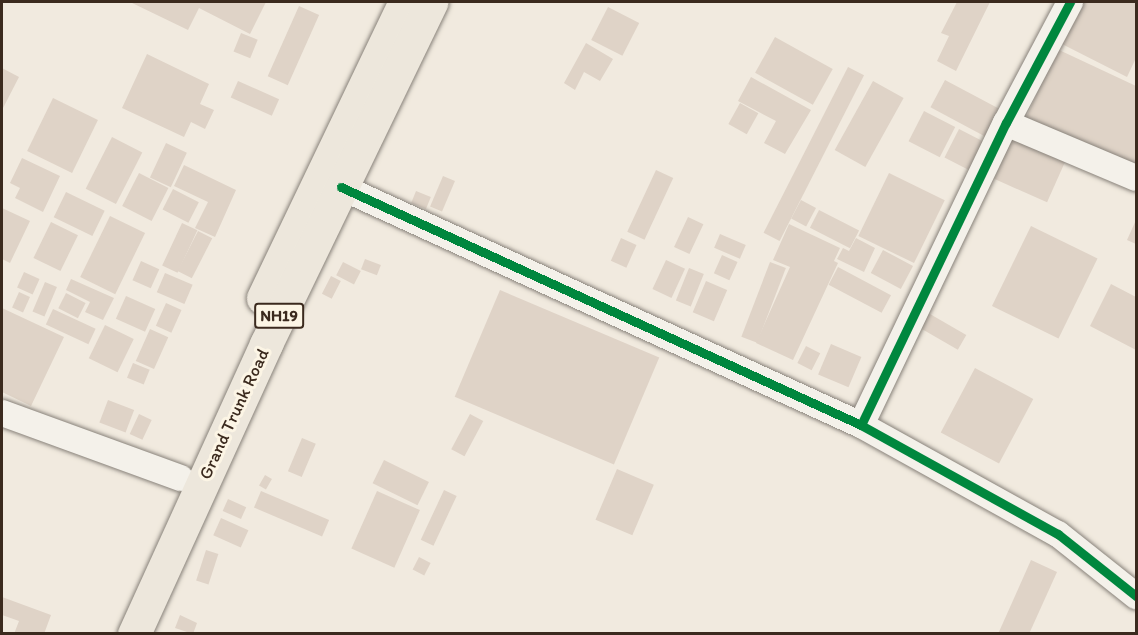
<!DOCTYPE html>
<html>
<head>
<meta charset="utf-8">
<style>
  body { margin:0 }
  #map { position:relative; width:1138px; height:635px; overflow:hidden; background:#f1eadf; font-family:Itim,sans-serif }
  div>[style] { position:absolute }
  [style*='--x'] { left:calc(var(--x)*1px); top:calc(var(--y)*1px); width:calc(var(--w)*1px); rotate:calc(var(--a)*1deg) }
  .building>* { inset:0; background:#dfd3c7; transform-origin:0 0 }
  .roads { filter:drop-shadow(0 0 2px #88827a) drop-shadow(0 0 2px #88827a) }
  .street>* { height:26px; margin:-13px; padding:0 13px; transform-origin:13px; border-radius:13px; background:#f4f1ea }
  .highway>* { height:33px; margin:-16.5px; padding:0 16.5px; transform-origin:16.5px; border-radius:16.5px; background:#ede7dc }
  .cycleway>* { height:9px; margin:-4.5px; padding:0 4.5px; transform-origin:4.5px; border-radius:4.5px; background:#00873e }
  span { translate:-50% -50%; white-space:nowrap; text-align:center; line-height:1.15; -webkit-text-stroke:6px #fcf5e5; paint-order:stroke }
  .shield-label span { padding:2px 4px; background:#fcf5e5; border:2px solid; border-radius:4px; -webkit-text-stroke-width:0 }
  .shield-label { font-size:16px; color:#3b2a1e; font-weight:700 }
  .street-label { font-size:18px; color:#3b2a1e }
  .frame { position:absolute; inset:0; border:3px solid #3b2a1e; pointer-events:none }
</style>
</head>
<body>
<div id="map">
  <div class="building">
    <i style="clip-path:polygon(130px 2px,266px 2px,250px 34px,199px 8px,188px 30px)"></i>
    <i style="clip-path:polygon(957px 2px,990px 2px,956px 71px,937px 61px,949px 36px,941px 33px)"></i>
    <i style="clip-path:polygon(1081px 2px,1136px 2px,1136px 58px,1127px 77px,1060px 43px)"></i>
    <i style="left:299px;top:6px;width:22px;height:77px;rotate:24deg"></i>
    <i style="left:608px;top:7px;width:35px;height:37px;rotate:27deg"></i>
    <i style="left:241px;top:33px;width:18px;height:20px;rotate:22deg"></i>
    <i style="left:775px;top:37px;width:66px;height:41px;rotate:29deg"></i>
    <i style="clip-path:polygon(586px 43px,613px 59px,600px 81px,584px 72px,575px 90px,564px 83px)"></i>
    <i style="clip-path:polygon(1057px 49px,1136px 86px,1136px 172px,1025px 120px)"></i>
    <i style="clip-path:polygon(147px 54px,209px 84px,200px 104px,214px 110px,205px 129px,191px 122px,184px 137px,122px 108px)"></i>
    <i style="left:848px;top:67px;width:18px;height:186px;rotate:27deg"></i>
    <i style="clip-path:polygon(2px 68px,19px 77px,2px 110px)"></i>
    <i style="clip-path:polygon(751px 77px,811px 110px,785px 154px,764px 143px,776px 121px,738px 101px)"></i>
    <i style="left:945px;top:80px;width:64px;height:31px;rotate:28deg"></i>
    <i style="left:238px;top:81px;width:45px;height:18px;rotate:24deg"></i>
    <i style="left:873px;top:81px;width:35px;height:79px;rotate:29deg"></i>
    <i style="left:53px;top:98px;width:50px;height:59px;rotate:26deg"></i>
    <i style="left:740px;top:103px;width:21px;height:24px;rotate:29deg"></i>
    <i style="left:924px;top:111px;width:35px;height:34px;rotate:27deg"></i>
    <i style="left:959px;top:129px;width:29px;height:32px;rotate:27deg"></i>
    <i style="left:1014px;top:134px;width:58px;height:49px;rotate:24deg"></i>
    <i style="left:112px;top:137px;width:34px;height:58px;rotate:27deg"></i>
    <i style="left:166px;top:143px;width:23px;height:38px;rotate:25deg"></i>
    <i style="clip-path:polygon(22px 158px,60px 176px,43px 212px,15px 198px,20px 188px,10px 183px)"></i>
    <i style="clip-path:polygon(184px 165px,236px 190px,215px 237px,195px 228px,208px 202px,174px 186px)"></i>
    <i style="left:656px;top:170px;width:19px;height:68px;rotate:25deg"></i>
    <i style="left:139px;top:173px;width:33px;height:37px;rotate:27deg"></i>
    <i style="left:889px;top:173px;width:62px;height:70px;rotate:26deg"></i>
    <i style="left:443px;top:176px;width:13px;height:33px;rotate:23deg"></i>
    <i style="left:173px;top:189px;width:29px;height:23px;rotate:27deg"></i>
    <i style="left:416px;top:191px;width:16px;height:13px;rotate:22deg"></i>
    <i style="left:66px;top:192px;width:43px;height:28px;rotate:26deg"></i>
    <i style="left:801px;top:200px;width:17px;height:21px;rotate:28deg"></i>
    <i style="clip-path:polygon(2px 208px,30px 221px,10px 263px,2px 259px)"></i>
    <i style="left:819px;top:210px;width:45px;height:20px;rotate:27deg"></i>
    <i style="left:110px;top:216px;width:39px;height:68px;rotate:26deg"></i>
    <i style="left:688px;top:217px;width:17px;height:33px;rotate:25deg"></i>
    <i style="clip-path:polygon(1136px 220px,1136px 244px,1127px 240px)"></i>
    <i style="left:51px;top:222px;width:30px;height:40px;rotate:26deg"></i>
    <i style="left:182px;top:223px;width:17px;height:47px;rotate:25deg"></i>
    <i style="clip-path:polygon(789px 224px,840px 248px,834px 261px,838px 263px,793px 360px,756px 343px,790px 267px,773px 260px)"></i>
    <i style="left:1031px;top:226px;width:74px;height:89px;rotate:26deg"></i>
    <i style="left:198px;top:231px;width:16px;height:45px;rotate:27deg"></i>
    <i style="left:720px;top:234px;width:28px;height:15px;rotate:23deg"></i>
    <i style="left:621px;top:238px;width:17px;height:25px;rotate:24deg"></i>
    <i style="clip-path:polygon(856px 238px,875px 248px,864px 272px,837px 259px,843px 248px,849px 251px)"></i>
    <i style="left:883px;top:250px;width:34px;height:26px;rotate:28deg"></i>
    <i style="left:722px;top:255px;width:17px;height:20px;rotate:24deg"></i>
    <i style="left:365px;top:259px;width:17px;height:11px;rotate:21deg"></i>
    <i style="left:666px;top:260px;width:21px;height:32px;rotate:25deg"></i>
    <i style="left:141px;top:261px;width:20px;height:21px;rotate:24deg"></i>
    <i style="left:343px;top:262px;width:20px;height:15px;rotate:27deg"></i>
    <i style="left:770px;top:262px;width:17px;height:80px;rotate:21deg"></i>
    <i style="left:838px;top:267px;width:60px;height:20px;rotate:28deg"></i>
    <i style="left:689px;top:268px;width:16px;height:35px;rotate:22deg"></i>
    <i style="left:24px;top:272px;width:17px;height:17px;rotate:24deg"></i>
    <i style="left:165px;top:273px;width:30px;height:21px;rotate:23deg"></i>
    <i style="left:331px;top:276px;width:11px;height:20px;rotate:27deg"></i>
    <i style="clip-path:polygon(71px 279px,114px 298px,103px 320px,85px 312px,90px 302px,66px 290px)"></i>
    <i style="left:706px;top:281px;width:23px;height:34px;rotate:23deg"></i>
    <i style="left:45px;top:282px;width:13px;height:32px;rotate:23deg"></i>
    <i style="clip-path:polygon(1111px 284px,1136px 297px,1136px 350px,1090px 326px)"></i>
    <i style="left:500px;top:290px;width:173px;height:116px;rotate:23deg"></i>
    <i style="left:19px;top:292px;width:12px;height:17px;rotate:24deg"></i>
    <i style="left:66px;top:293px;width:22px;height:17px;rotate:27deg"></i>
    <i style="left:126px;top:296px;width:32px;height:25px;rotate:24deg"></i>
    <i style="left:166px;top:303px;width:17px;height:25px;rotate:24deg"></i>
    <i style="clip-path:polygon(2px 308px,64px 337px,31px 406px,2px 392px)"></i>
    <i style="left:53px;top:309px;width:47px;height:17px;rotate:25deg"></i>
    <i style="left:923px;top:310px;width:50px;height:17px;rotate:30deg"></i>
    <i style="left:105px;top:325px;width:32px;height:37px;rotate:26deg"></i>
    <i style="left:150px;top:329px;width:20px;height:35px;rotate:24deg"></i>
    <i style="left:831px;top:344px;width:33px;height:33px;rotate:23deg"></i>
    <i style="left:806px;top:346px;width:16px;height:19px;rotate:27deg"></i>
    <i style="left:133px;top:363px;width:18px;height:16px;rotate:22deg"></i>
    <i style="left:975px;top:368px;width:66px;height:73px;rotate:28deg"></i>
    <i style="left:108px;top:400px;width:28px;height:24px;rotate:21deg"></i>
    <i style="left:139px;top:414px;width:14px;height:22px;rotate:25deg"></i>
    <i style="left:470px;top:414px;width:15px;height:40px;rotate:28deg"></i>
    <i style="left:302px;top:438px;width:15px;height:36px;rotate:23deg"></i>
    <i style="left:384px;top:460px;width:50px;height:26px;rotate:26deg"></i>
    <i style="left:617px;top:469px;width:40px;height:55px;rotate:23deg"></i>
    <i style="left:265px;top:475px;width:8px;height:12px;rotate:30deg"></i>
    <i style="left:444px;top:490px;width:14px;height:55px;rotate:25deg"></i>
    <i style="left:261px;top:491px;width:74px;height:18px;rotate:23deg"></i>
    <i style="left:377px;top:491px;width:47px;height:63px;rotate:24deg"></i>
    <i style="left:228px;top:499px;width:20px;height:13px;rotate:24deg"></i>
    <i style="left:221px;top:518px;width:30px;height:19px;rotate:24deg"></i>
    <i style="left:206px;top:550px;width:13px;height:32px;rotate:18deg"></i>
    <i style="left:419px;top:557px;width:13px;height:14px;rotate:27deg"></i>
    <i style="clip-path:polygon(1031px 560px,1057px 572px,1029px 634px,998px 634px)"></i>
    <i style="clip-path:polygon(2px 597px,51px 615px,44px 634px,14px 634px,19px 621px,2px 615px)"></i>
    <i style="clip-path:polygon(180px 615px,197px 623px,193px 634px,175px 628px)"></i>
  </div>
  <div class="roads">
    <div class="street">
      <i style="--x:1006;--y:123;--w:141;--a:22.9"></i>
      <i style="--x:341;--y:187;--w:572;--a:24.59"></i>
      <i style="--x:861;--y:425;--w:225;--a:29"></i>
      <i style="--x:1058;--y:534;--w:100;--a:38.5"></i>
      <i style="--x:2;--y:413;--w:190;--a:20"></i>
      <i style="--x:861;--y:425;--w:335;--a:-64.4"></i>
      <i style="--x:1006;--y:123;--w:137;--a:-62.1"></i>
    </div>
    <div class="highway">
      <i style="--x:263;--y:298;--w:328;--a:-64.4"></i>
      <i style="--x:134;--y:634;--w:319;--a:-65.5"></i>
      <i style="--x:266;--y:344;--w:380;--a:-64.2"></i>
    </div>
  </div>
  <div class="cycleway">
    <i style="--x:341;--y:187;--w:572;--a:24.59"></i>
    <i style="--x:861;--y:425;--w:225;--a:29"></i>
    <i style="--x:1058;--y:534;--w:100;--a:38.5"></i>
    <i style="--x:861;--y:425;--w:335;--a:-64.4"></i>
    <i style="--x:1006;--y:123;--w:137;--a:-62.1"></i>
  </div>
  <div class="shield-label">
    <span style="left:279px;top:316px">NH19</span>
  </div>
  <div class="street-label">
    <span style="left:234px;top:414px;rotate:-65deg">Grand Trunk Road</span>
  </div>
  <div class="frame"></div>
</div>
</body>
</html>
